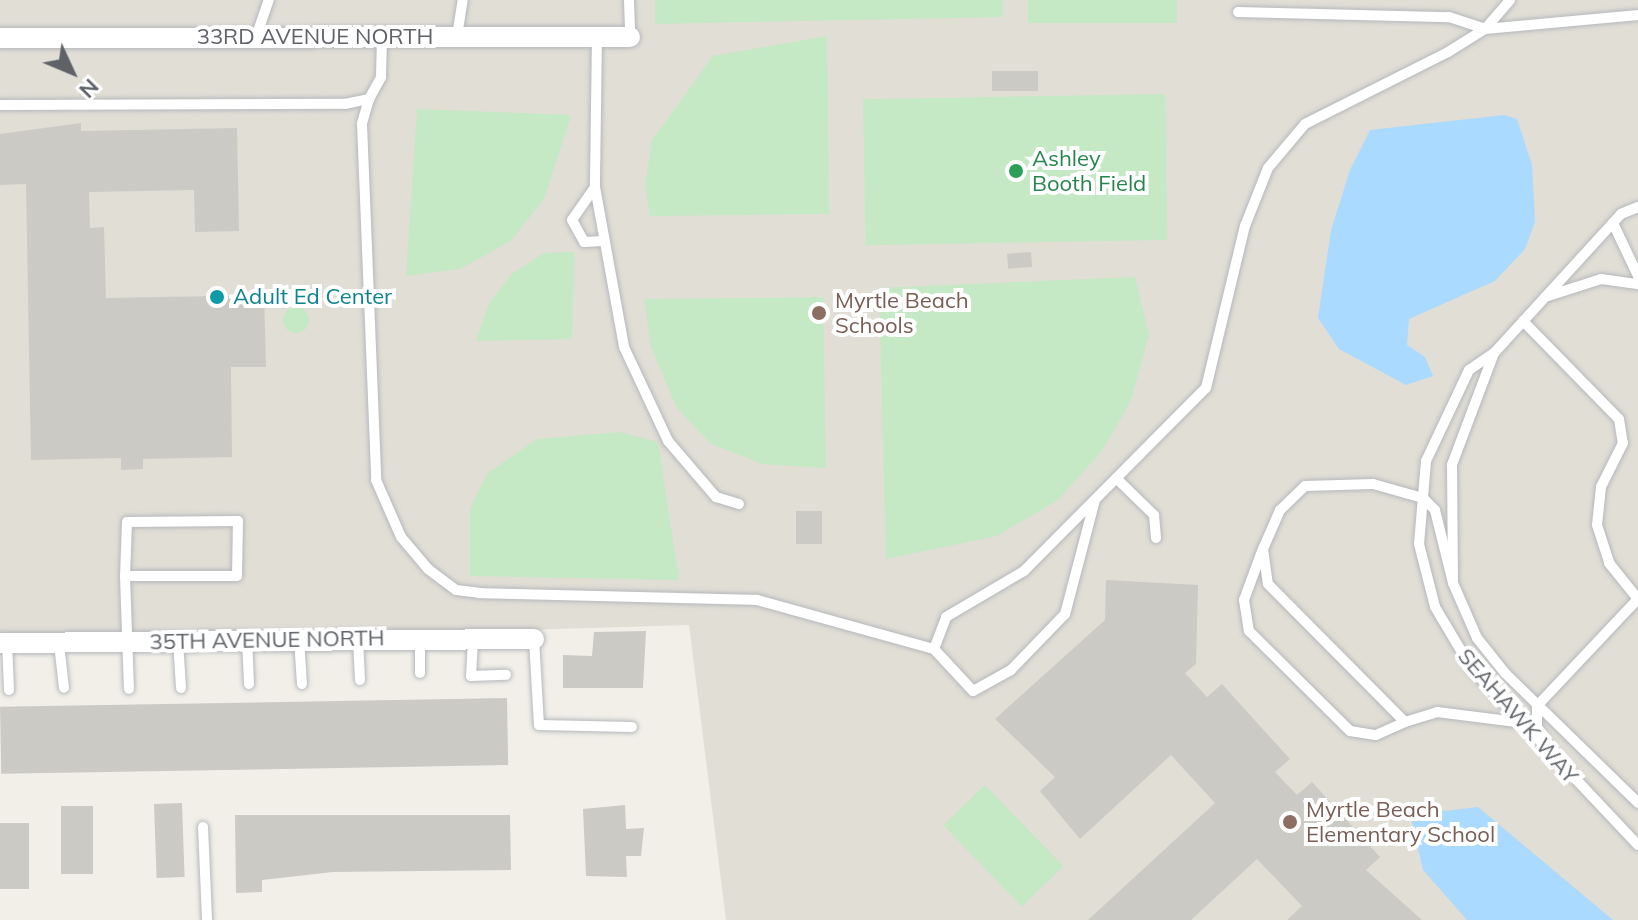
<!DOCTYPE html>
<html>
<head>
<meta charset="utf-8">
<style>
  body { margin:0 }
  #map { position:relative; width:1638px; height:920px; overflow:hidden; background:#f1efe8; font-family:Mulish,sans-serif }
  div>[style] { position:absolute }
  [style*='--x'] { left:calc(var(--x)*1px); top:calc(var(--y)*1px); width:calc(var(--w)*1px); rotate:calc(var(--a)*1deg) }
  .education>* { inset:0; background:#e1ded6 }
  .green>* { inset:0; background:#c5e8c5; transform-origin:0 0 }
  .round { border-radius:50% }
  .water>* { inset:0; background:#aadaff }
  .building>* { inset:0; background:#cccac5; transform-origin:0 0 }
  .roads { filter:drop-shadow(0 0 2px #b5b8bc) drop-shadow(0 0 2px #b5b8bc) }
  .service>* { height:10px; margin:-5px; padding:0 5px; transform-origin:5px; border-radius:5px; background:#fff }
  .minor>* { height:20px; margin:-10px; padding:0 10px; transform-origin:10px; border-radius:10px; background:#fff }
  .dots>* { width:22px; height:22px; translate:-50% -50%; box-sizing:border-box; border:4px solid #fff; border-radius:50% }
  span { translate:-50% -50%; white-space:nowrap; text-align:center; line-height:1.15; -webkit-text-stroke:8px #fff; paint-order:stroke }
  .street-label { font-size:22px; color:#5f6368 }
  .leisure-label { font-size:22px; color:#27864d }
  .left { translate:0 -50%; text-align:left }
  .culture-label { font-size:22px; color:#0d838f }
  .education-label { font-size:22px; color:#785e54 }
  .north { position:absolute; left:32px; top:32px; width:80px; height:80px; -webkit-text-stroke:6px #fff; paint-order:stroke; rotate:134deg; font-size:22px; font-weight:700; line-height:32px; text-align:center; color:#5f6368 }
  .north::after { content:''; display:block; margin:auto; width:28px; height:36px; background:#5f6368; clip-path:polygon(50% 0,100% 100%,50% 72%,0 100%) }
</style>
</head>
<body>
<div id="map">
  <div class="education">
    <i style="clip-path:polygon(0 0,1638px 0,1638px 920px,726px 920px,689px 625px,0 646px)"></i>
  </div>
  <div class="green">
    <i style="clip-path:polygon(655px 0,1003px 0,1003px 17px,655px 24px)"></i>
    <i style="left:1028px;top:0;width:149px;height:23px"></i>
    <i style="clip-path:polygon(827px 36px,829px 214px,650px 216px,645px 187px,652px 140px,713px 56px)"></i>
    <i style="left:1165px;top:94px;width:146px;height:302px;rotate:89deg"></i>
    <i style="clip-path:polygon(417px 109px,571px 115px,545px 197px,511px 241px,460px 269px,406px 276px)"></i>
    <i style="clip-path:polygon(574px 252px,572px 339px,476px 341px,489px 303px,513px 273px,544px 253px)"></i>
    <i style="clip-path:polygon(1135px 277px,1149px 335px,1130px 403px,1101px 452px,1058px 500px,997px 536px,886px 559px,879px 288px)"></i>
    <i style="clip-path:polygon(823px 297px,826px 468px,762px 464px,711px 444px,677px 408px,651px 347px,644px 299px)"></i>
    <i class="round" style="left:283px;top:307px;width:26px;height:26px"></i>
    <i style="clip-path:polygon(620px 432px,658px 442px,679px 580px,470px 576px,470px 508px,488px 473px,537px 439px)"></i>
    <i style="left:985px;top:785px;width:113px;height:58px;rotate:46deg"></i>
  </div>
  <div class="water">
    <i style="clip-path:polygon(1504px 115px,1517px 119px,1532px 165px,1535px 222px,1525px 249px,1495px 281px,1409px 319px,1407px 345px,1425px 357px,1433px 376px,1406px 385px,1339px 349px,1318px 318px,1331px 230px,1350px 170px,1370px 130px)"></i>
    <i style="clip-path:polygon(1417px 802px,1445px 811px,1478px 807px,1613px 920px,1467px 920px,1423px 870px,1412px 823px)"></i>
  </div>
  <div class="building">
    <i style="left:1038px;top:71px;width:20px;height:46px;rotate:90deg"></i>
    <i style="clip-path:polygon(81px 123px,81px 131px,237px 128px,239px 231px,195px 232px,194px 190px,89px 192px,90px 228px,104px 227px,106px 298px,264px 295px,266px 367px,231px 367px,232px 457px,143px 459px,143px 469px,121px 470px,121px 458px,31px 460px,26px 184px,0 185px,0 134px)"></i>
    <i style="left:1031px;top:252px;width:15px;height:24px;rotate:86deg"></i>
    <i style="left:796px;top:511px;width:26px;height:33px"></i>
    <i style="clip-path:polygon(1106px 580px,1198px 585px,1196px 664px,1185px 673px,1207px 697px,1222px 684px,1290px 759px,1275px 772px,1297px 795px,1312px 782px,1380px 857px,1366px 870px,1422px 920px,1287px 920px,1302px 906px,1257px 859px,1191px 920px,1088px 920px,1215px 803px,1171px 755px,1080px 839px,1040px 791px,1055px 777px,995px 719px,1105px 620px)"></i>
    <i style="clip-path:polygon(646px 631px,643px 688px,563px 688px,563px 655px,592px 656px,594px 632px)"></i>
    <i style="left:507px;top:698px;width:67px;height:507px;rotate:89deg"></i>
    <i style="left:182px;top:803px;width:74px;height:28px;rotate:88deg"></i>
    <i style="clip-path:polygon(625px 805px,626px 829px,644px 828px,641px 856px,626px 856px,627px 877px,586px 876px,583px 809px)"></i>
    <i style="left:61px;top:806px;width:32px;height:68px"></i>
    <i style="clip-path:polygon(235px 815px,510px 815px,511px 870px,333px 872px,262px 880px,262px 892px,236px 893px)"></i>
    <i style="left:0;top:823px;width:29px;height:66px"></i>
  </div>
  <div class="roads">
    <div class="service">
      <i style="--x:629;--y:0;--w:37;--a:88"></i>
      <i style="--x:1238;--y:12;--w:211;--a:1.4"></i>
      <i style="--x:1449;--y:17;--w:38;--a:18"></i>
      <i style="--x:1485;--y:29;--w:154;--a:-5.2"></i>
      <i style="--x:457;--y:36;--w:36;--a:-81"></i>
      <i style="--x:597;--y:36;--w:151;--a:90.8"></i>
      <i style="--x:595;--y:187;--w:163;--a:79.7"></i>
      <i style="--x:624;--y:347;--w:104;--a:64.9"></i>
      <i style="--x:668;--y:441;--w:74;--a:49.4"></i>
      <i style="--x:716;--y:497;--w:24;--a:17"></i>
      <i style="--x:256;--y:37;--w:39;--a:-71"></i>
      <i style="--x:369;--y:99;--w:26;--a:106"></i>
      <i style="--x:362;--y:124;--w:356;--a:87.7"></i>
      <i style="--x:376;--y:480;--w:62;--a:66.3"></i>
      <i style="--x:401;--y:537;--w:42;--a:49.8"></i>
      <i style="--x:428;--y:569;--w:35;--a:37"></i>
      <i style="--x:456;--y:590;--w:23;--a:7"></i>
      <i style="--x:479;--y:593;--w:278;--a:1.4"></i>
      <i style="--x:757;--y:600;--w:184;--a:15.5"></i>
      <i style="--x:0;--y:105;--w:345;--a:-0.2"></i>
      <i style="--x:345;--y:104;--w:25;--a:-12"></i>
      <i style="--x:369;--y:99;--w:25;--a:-61"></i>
      <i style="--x:381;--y:77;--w:41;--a:-88.6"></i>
      <i style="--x:595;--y:187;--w:40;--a:124.9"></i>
      <i style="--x:572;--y:220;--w:25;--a:61"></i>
      <i style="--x:584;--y:242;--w:19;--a:-3"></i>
      <i style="--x:1638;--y:207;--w:18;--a:158"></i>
      <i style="--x:1621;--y:214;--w:188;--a:132.4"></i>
      <i style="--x:1494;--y:353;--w:30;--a:146"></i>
      <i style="--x:1469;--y:370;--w:101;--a:115.3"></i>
      <i style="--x:1426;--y:461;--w:83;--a:94.8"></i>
      <i style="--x:1419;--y:544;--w:65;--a:75.7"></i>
      <i style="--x:1435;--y:607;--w:72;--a:59.2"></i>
      <i style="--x:1472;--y:669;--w:242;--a:46.7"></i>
      <i style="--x:1613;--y:223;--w:59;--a:64.7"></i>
      <i style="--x:1545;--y:297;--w:59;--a:-17.8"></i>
      <i style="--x:1601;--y:279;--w:37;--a:8"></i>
      <i style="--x:1523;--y:321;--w:137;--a:45.6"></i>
      <i style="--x:1619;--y:419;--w:24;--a:81"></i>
      <i style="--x:1623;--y:443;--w:49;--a:116.6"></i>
      <i style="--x:1601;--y:487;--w:38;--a:96"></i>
      <i style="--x:1597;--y:525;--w:40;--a:72"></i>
      <i style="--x:1609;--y:563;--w:46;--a:51.1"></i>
      <i style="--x:1494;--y:353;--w:120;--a:110.6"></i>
      <i style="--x:1452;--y:465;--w:118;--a:89.5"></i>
      <i style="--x:1453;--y:583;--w:60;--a:66.4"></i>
      <i style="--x:1477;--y:638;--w:45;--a:51.3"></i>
      <i style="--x:1505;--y:673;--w:186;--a:44.3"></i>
      <i style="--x:1117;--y:479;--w:52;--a:44.2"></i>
      <i style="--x:1154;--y:515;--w:23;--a:85"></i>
      <i style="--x:1095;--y:500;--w:118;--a:104.7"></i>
      <i style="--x:1065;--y:614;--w:78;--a:134"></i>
      <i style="--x:1011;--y:670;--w:43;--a:151.1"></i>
      <i style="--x:973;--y:691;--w:57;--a:-132.9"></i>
      <i style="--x:934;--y:649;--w:34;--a:-69"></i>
      <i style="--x:946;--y:617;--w:91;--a:-30.5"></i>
      <i style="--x:1024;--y:571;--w:258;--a:-45.2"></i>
      <i style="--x:1206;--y:388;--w:167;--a:-76.5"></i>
      <i style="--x:1245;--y:226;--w:62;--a:-68.4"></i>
      <i style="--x:1268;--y:168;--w:57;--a:-49.9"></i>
      <i style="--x:1305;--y:124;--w:160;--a:-26.7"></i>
      <i style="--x:1448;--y:52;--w:44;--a:-31.9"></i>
      <i style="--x:1485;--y:29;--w:38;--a:-49"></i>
      <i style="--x:1262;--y:551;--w:52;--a:110.2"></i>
      <i style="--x:1244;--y:600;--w:31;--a:81"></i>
      <i style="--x:1249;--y:631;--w:142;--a:44.7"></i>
      <i style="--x:1350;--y:731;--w:26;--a:9"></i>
      <i style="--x:1376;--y:735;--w:32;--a:-24"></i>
      <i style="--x:125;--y:576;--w:112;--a:0"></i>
      <i style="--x:237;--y:576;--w:55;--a:-89"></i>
      <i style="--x:238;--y:521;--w:111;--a:179.5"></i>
      <i style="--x:127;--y:522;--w:54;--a:92.1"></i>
      <i style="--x:125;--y:576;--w:113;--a:88"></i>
      <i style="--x:1453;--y:583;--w:75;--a:-103.9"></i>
      <i style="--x:1435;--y:510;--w:17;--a:-135"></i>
      <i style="--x:1423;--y:498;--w:52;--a:-164.4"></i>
      <i style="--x:1373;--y:484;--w:68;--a:178.3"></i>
      <i style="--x:1305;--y:486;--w:35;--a:136"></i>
      <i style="--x:1280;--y:510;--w:43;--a:113.6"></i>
      <i style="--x:1263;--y:549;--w:35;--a:82"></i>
      <i style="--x:1268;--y:584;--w:194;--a:45.2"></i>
      <i style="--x:1405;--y:722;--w:34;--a:-17"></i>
      <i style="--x:1437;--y:712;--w:80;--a:7.2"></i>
      <i style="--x:247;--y:638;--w:46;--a:87.5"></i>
      <i style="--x:299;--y:639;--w:45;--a:86.2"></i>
      <i style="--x:358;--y:639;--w:41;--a:87.2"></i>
      <i style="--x:420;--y:639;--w:34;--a:90"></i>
      <i style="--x:473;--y:639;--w:37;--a:93"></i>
      <i style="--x:471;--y:676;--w:35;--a:-2"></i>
      <i style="--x:534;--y:639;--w:86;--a:86.7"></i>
      <i style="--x:539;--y:725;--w:93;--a:1.2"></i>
      <i style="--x:178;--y:641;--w:47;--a:86.3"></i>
      <i style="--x:7;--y:642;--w:48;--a:87.6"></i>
      <i style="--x:59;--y:644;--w:44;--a:83.5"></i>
      <i style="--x:1550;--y:749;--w:26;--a:-121"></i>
      <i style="--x:1537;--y:727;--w:21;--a:-90"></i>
      <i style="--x:1537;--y:706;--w:147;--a:-46.7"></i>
      <i style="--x:203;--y:827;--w:93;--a:87.5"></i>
    </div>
    <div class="minor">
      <i style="--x:0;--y:38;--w:630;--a:-0.09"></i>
      <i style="--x:0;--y:643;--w:534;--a:-0.43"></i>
    </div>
  </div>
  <div class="dots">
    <i style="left:1016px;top:171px;background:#2e9e5b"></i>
    <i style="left:217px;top:297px;background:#0f9aa8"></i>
    <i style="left:819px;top:313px;background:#8d6e63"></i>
    <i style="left:1290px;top:822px;background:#8d6e63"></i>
  </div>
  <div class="street-label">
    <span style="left:315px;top:37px">33RD AVENUE NORTH</span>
    <span style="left:267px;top:640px;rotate:-1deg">35TH AVENUE NORTH</span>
    <span style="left:1518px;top:716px;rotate:49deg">SEAHAWK WAY</span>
  </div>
  <div class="leisure-label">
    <span class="left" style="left:1032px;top:171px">Ashley<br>Booth Field</span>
  </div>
  <div class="culture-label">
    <span class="left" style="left:233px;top:297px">Adult Ed Center</span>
  </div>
  <div class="education-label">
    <span class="left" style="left:835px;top:313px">Myrtle Beach<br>Schools</span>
    <span class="left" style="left:1306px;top:822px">Myrtle Beach<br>Elementary School</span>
  </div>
  <div class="north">N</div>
</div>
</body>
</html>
